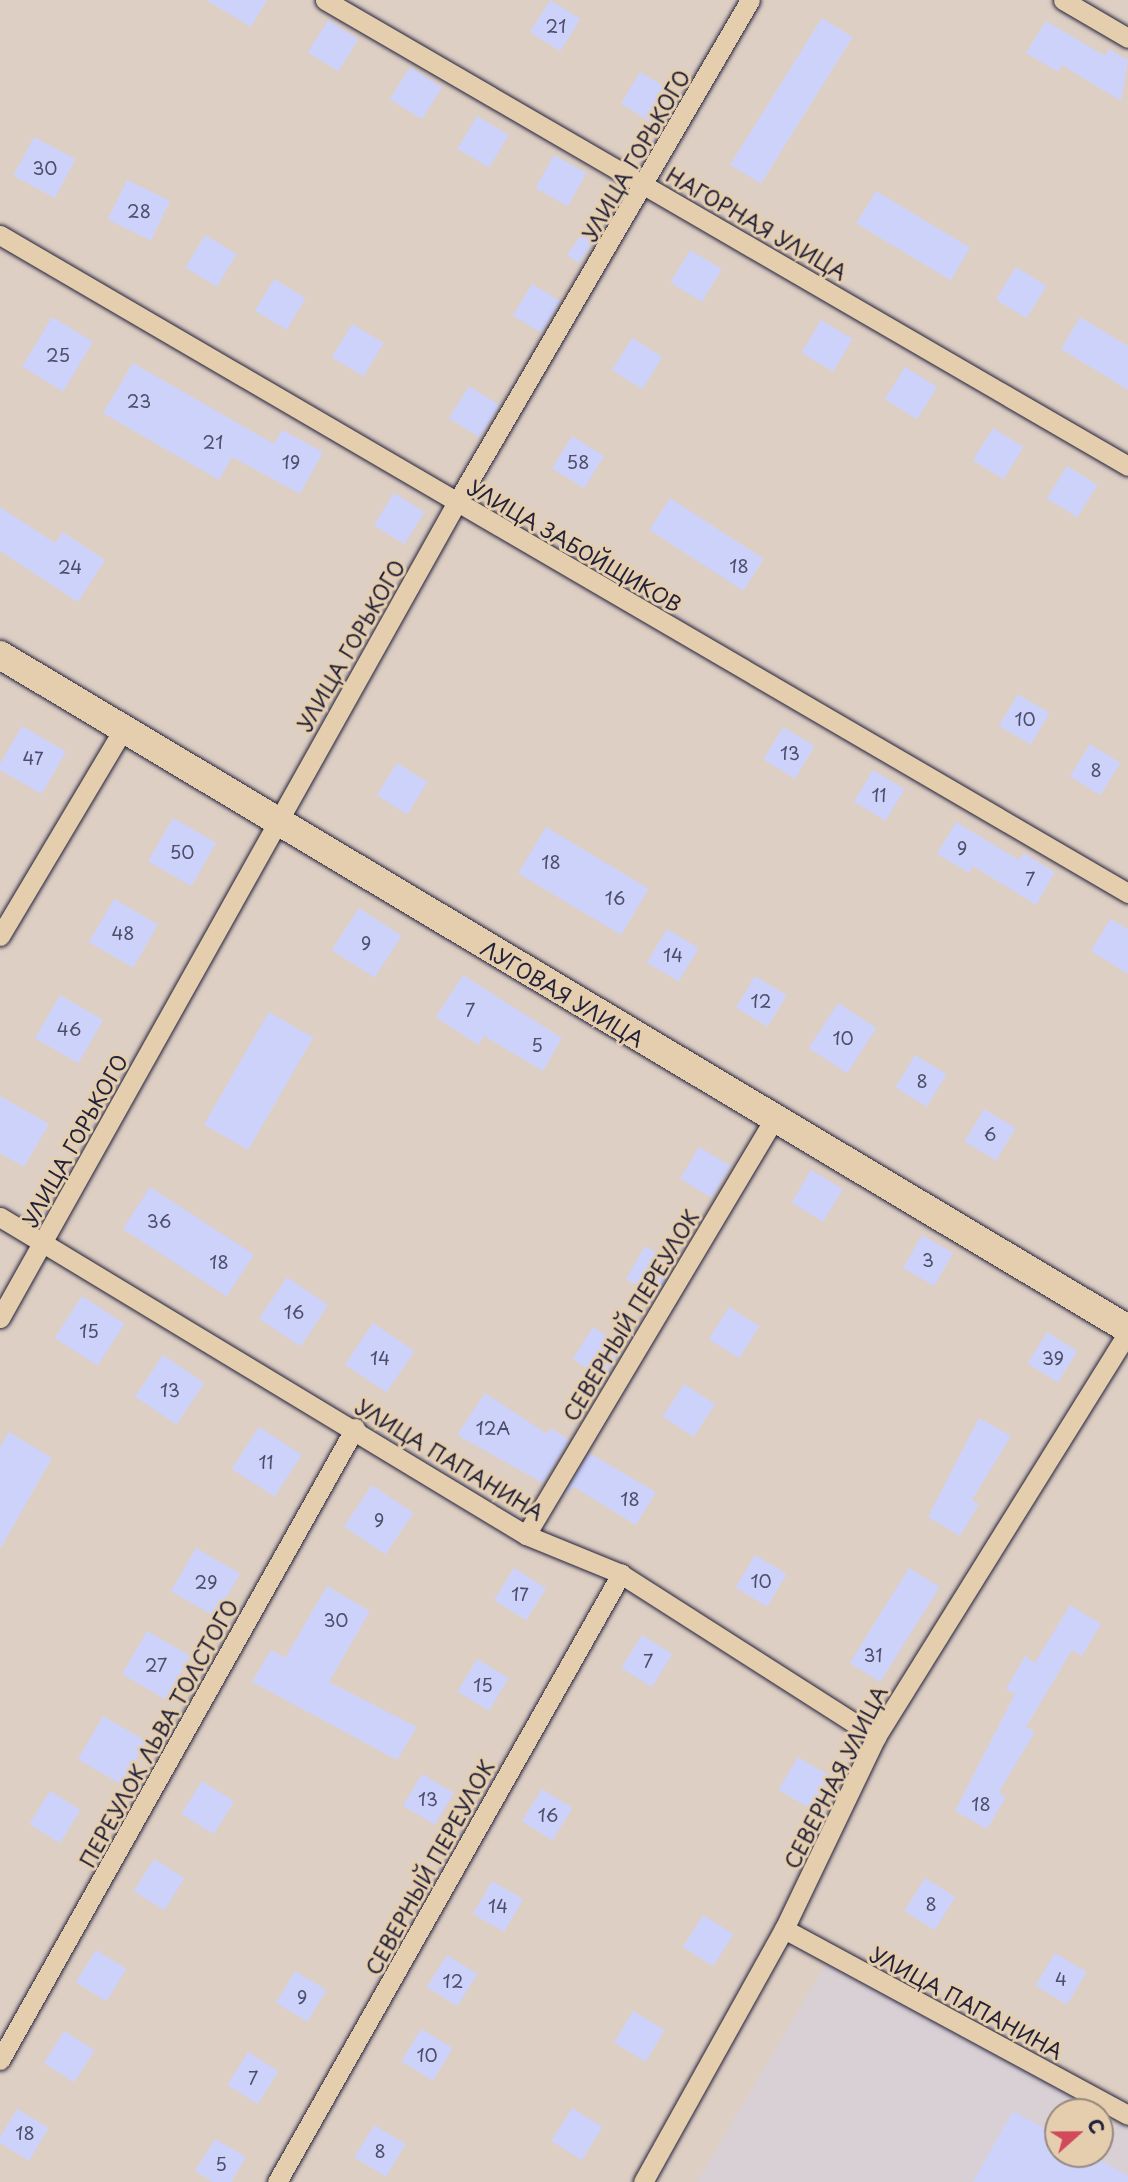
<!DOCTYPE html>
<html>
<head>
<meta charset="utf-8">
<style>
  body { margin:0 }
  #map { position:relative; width:1128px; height:2182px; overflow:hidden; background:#decfc5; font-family:"Playpen Sans",sans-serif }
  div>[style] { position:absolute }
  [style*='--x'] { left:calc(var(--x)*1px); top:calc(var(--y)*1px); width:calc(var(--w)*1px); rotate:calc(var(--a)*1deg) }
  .built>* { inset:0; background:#d9d0d5 }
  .building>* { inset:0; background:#cdd2fa; transform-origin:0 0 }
  .roads { filter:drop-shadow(0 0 2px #22223b) drop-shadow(0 0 2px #22223b) }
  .minor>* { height:19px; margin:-9.5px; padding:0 9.5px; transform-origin:9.5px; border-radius:9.5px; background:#e5ceae }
  .secondary>* { height:28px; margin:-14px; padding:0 14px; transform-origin:14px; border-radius:14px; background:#e5ceae }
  span { translate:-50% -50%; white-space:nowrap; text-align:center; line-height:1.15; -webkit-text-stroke:6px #e5ceae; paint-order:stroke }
  .number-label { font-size:18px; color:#4d4e6b }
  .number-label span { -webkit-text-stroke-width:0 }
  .street-label { font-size:21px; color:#22223b }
  .north { position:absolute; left:1044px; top:2098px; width:70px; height:70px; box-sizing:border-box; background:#e5ceae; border:2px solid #978980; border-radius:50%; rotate:69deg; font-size:19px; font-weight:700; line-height:28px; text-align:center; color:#22223b }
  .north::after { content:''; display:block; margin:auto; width:24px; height:32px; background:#d1495b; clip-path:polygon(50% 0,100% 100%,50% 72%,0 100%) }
</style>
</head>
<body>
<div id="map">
  <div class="built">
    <i style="clip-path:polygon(831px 1955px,1099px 2112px,1058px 2112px,1058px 2154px,1100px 2154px,1100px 2113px,1128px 2129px,1128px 2182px,697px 2182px)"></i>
  </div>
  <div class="building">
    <i style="clip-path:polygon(206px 0,267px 0,251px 27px)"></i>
    <i style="left:550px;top:0;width:36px;height:38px;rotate:32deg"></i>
    <i style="left:822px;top:18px;width:36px;height:173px;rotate:32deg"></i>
    <i style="left:328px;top:20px;width:36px;height:38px;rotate:32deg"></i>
    <i style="clip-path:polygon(1046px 21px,1105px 56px,1109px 49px,1128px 60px,1121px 101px,1062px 65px,1058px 72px,1026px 53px)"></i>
    <i style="left:410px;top:67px;width:38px;height:38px;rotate:32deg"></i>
    <i style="left:640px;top:72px;width:37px;height:37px;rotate:31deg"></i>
    <i style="left:477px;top:116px;width:37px;height:38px;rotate:31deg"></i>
    <i style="left:34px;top:137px;width:47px;height:44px;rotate:28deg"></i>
    <i style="left:554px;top:155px;width:37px;height:38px;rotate:29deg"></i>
    <i style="left:127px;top:180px;width:48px;height:44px;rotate:26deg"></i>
    <i style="left:876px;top:191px;width:110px;height:38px;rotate:31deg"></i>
    <i style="left:589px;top:223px;width:14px;height:39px;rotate:34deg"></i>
    <i style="left:205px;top:235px;width:37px;height:38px;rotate:31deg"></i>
    <i style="left:690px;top:250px;width:37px;height:38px;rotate:31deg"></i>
    <i style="left:1016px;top:267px;width:36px;height:38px;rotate:32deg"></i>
    <i style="left:274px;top:279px;width:37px;height:37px;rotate:31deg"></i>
    <i style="left:532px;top:284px;width:33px;height:37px;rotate:31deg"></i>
    <i style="left:52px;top:317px;width:48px;height:58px;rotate:31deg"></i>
    <i style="clip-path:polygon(1080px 317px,1128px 346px,1128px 390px,1061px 349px)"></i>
    <i style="left:821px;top:320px;width:37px;height:38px;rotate:31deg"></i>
    <i style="left:352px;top:324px;width:37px;height:39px;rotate:31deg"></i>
    <i style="left:632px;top:338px;width:36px;height:38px;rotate:32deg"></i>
    <i style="clip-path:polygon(133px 363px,274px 444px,282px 430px,323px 452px,300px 494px,232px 457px,219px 480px,103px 413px)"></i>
    <i style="left:905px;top:367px;width:38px;height:38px;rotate:32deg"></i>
    <i style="left:469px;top:386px;width:36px;height:38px;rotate:32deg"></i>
    <i style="left:993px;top:428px;width:36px;height:38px;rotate:32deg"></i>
    <i style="left:572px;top:436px;width:38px;height:38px;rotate:32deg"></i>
    <i style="left:1067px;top:466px;width:36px;height:38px;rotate:32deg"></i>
    <i style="left:394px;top:493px;width:36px;height:38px;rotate:32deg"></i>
    <i style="left:670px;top:498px;width:112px;height:38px;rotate:33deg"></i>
    <i style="clip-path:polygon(0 507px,55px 543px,63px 532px,105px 560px,78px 602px,0 551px)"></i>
    <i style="left:1018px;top:694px;width:37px;height:37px;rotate:31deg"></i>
    <i style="left:22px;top:726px;width:51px;height:49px;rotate:30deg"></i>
    <i style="left:783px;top:727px;width:37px;height:38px;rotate:31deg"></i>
    <i style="left:1090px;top:744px;width:36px;height:38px;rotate:32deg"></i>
    <i style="left:397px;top:763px;width:36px;height:38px;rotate:32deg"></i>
    <i style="left:873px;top:770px;width:37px;height:37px;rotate:31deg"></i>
    <i style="left:173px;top:818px;width:50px;height:50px;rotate:30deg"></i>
    <i style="clip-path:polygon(956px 822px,1019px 860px,1024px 853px,1055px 872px,1036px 905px,973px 866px,969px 873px,937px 854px)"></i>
    <i style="left:546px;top:827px;width:120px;height:54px;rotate:31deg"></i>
    <i style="left:114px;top:899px;width:51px;height:50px;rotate:30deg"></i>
    <i style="left:359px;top:908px;width:51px;height:50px;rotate:33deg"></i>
    <i style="clip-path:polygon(1110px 919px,1128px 929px,1128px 974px,1091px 951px)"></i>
    <i style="left:667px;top:929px;width:37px;height:39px;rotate:31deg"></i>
    <i style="clip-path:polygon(463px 975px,562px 1038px,543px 1071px,484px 1036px,478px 1045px,436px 1017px)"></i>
    <i style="left:755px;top:976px;width:37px;height:37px;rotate:31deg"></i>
    <i style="left:60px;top:995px;width:50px;height:50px;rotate:30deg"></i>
    <i style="left:838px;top:1003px;width:46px;height:54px;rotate:33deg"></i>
    <i style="left:269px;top:1012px;width:51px;height:130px;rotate:30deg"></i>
    <i style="left:915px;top:1055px;width:37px;height:38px;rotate:31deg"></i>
    <i style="clip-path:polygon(0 1096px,49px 1124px,24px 1167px,0 1153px)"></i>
    <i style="left:984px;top:1109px;width:37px;height:38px;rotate:31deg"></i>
    <i style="left:699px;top:1147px;width:37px;height:37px;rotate:31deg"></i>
    <i style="left:811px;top:1170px;width:37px;height:38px;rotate:31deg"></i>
    <i style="left:150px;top:1187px;width:124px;height:50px;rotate:33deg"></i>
    <i style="left:922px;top:1235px;width:36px;height:38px;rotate:30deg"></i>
    <i style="left:645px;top:1246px;width:34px;height:38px;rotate:30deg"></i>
    <i style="left:287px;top:1277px;width:50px;height:50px;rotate:34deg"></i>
    <i style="left:82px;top:1296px;width:51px;height:50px;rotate:33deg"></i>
    <i style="left:729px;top:1307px;width:36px;height:38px;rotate:32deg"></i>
    <i style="left:373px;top:1323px;width:50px;height:50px;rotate:34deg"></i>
    <i style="left:593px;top:1327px;width:36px;height:38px;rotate:32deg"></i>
    <i style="left:1047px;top:1332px;width:36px;height:37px;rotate:32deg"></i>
    <i style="left:163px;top:1355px;width:50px;height:50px;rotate:34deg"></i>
    <i style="left:684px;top:1384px;width:37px;height:39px;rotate:33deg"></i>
    <i style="clip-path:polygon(485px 1393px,547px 1434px,551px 1428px,569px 1440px,543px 1483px,457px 1435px)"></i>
    <i style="clip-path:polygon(979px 1418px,1011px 1436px,972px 1500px,979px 1504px,960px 1536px,928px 1517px)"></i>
    <i style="left:259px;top:1427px;width:51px;height:50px;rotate:33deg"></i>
    <i style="clip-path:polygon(9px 1432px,52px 1458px,0 1549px,0 1447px)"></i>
    <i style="clip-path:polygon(589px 1453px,656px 1492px,636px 1525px,574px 1487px,563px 1496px)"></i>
    <i style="left:372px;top:1485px;width:50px;height:50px;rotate:34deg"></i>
    <i style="left:196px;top:1548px;width:51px;height:50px;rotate:30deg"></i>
    <i style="left:755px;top:1555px;width:37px;height:38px;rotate:31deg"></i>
    <i style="left:514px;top:1568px;width:38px;height:38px;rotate:32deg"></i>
    <i style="left:909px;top:1568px;width:36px;height:112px;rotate:32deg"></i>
    <i style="clip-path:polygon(327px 1586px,370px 1611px,329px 1682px,417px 1727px,397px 1760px,252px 1682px,271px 1650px,285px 1658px)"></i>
    <i style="clip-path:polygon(1070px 1605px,1101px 1624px,1082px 1656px,1072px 1650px,1026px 1727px,1035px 1732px,999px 1792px,1006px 1797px,987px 1829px,955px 1811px,1015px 1694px,1006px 1689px,1025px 1656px,1035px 1663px)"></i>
    <i style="left:147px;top:1631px;width:50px;height:50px;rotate:30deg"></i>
    <i style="left:642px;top:1635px;width:36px;height:39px;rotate:32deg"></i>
    <i style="left:477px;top:1659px;width:37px;height:38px;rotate:31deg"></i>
    <i style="left:103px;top:1716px;width:50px;height:50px;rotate:30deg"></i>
    <i style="left:798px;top:1757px;width:37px;height:38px;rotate:31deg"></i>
    <i style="left:422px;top:1774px;width:37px;height:37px;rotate:31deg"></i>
    <i style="left:202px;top:1781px;width:38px;height:39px;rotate:32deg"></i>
    <i style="left:542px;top:1789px;width:36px;height:38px;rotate:32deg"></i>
    <i style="left:50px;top:1791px;width:36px;height:39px;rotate:32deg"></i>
    <i style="left:154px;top:1859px;width:36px;height:38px;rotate:32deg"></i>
    <i style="left:925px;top:1878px;width:36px;height:39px;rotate:32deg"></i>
    <i style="left:492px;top:1881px;width:36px;height:38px;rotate:30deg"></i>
    <i style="left:703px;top:1915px;width:36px;height:38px;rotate:32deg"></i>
    <i style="left:96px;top:1950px;width:36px;height:38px;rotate:32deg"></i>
    <i style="left:1055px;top:1953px;width:37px;height:38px;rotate:31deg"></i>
    <i style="left:447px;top:1955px;width:36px;height:38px;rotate:32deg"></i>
    <i style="left:295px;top:1971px;width:37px;height:37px;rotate:31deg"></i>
    <i style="left:633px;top:2011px;width:37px;height:37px;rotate:31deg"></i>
    <i style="left:421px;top:2029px;width:37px;height:38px;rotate:31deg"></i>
    <i style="left:64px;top:2031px;width:36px;height:38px;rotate:32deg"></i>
    <i style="left:248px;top:2052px;width:36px;height:39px;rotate:32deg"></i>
    <i style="left:572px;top:2108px;width:36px;height:39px;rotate:32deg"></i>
    <i style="left:17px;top:2109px;width:37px;height:38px;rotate:31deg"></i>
    <i style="clip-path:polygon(1013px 2111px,1058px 2136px,1058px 2154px,1089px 2154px,1128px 2176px,1128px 2182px,973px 2182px)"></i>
    <i style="left:374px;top:2125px;width:37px;height:38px;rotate:31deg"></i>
    <i style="clip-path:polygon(215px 2139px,246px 2157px,231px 2182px,213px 2182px,195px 2171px)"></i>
  </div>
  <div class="roads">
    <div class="minor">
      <i style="--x:325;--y:0;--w:928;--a:30.13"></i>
      <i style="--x:1063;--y:0;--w:75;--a:30.3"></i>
      <i style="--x:0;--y:235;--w:1306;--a:30.26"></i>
      <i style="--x:0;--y:936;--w:242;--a:-59.2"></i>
      <i style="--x:0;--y:1217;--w:615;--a:31.16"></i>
      <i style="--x:526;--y:1535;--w:103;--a:22.3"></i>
      <i style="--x:621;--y:1574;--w:303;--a:32.6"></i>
      <i style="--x:0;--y:1318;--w:935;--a:-60.75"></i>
      <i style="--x:457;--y:502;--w:581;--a:-59.73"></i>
      <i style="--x:526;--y:1535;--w:484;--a:-59.2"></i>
      <i style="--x:784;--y:1929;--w:391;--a:28.4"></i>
      <i style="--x:0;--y:2060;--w:725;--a:-60.68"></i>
      <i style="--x:277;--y:2182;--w:699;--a:-60.5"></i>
      <i style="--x:643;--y:2182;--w:290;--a:-60.9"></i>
      <i style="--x:784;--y:1929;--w:213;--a:-64.4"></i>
      <i style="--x:876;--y:1737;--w:477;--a:-58.1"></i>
    </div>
    <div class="secondary">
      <i style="--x:0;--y:655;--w:1314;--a:30.86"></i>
    </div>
  </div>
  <div class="number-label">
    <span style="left:556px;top:26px">21</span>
    <span style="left:45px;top:168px">30</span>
    <span style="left:139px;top:211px">28</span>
    <span style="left:58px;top:355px">25</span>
    <span style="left:139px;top:401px">23</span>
    <span style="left:213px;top:442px">21</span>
    <span style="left:291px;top:462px">19</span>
    <span style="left:578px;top:462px">58</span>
    <span style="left:739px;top:566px">18</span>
    <span style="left:70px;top:567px">24</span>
    <span style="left:1025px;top:719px">10</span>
    <span style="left:790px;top:753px">13</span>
    <span style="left:33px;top:758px">47</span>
    <span style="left:1096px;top:770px">8</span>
    <span style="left:879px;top:795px">11</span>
    <span style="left:962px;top:848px">9</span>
    <span style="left:182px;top:852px">50</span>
    <span style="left:551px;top:862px">18</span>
    <span style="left:1030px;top:879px">7</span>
    <span style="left:615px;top:898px">16</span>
    <span style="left:123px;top:933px">48</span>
    <span style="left:366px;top:943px">9</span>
    <span style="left:673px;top:955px">14</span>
    <span style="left:761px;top:1001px">12</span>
    <span style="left:470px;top:1010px">7</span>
    <span style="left:69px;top:1029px">46</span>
    <span style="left:843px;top:1038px">10</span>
    <span style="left:537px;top:1045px">5</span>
    <span style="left:922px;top:1081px">8</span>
    <span style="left:990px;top:1134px">6</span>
    <span style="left:159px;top:1221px">36</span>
    <span style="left:928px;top:1260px">3</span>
    <span style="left:219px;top:1262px">18</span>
    <span style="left:294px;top:1312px">16</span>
    <span style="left:89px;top:1331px">15</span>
    <span style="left:380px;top:1358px">14</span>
    <span style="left:1053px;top:1358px">39</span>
    <span style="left:170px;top:1390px">13</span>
    <span style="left:493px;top:1428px">12А</span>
    <span style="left:266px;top:1462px">11</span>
    <span style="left:630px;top:1499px">18</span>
    <span style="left:379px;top:1520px">9</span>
    <span style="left:761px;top:1581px">10</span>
    <span style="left:206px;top:1582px">29</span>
    <span style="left:520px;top:1594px">17</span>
    <span style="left:336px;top:1620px">30</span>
    <span style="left:873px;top:1655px">31</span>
    <span style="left:648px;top:1661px">7</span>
    <span style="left:156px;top:1665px">27</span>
    <span style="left:483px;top:1685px">15</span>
    <span style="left:428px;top:1799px">13</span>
    <span style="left:981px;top:1804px">18</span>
    <span style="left:548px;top:1815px">16</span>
    <span style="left:931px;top:1904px">8</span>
    <span style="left:498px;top:1906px">14</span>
    <span style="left:1061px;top:1979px">4</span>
    <span style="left:453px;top:1981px">12</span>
    <span style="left:302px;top:1997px">9</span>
    <span style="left:427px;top:2055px">10</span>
    <span style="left:253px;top:2078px">7</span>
    <span style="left:25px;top:2133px">18</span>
    <span style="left:380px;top:2151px">8</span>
    <span style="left:221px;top:2164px">5</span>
  </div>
  <div class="street-label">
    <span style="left:635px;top:155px;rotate:-60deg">УЛИЦА ГОРЬКОГО</span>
    <span style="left:757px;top:223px;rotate:30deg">НАГОРНАЯ УЛИЦА</span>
    <span style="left:575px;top:545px;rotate:30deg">УЛИЦА ЗАБОЙЩИКОВ</span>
    <span style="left:350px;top:645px;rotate:-60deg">УЛИЦА ГОРЬКОГО</span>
    <span style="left:563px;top:993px;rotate:31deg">ЛУГОВАЯ УЛИЦА</span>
    <span style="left:74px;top:1140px;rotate:-61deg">УЛИЦА ГОРЬКОГО</span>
    <span style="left:630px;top:1315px;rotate:-59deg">СЕВЕРНЫЙ ПЕРЕУЛОК</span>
    <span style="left:450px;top:1459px;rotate:31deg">УЛИЦА ПАПАНИНА</span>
    <span style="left:158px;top:1733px;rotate:-61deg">ПЕРЕУЛОК ЛЬВА ТОЛСТОГО</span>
    <span style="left:835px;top:1777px;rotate:-63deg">СЕВЕРНАЯ УЛИЦА</span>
    <span style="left:429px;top:1867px;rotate:-61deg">СЕВЕРНЫЙ ПЕРЕУЛОК</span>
    <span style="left:967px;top:2002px;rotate:28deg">УЛИЦА ПАПАНИНА</span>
  </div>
  <div class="north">С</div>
</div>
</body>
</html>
